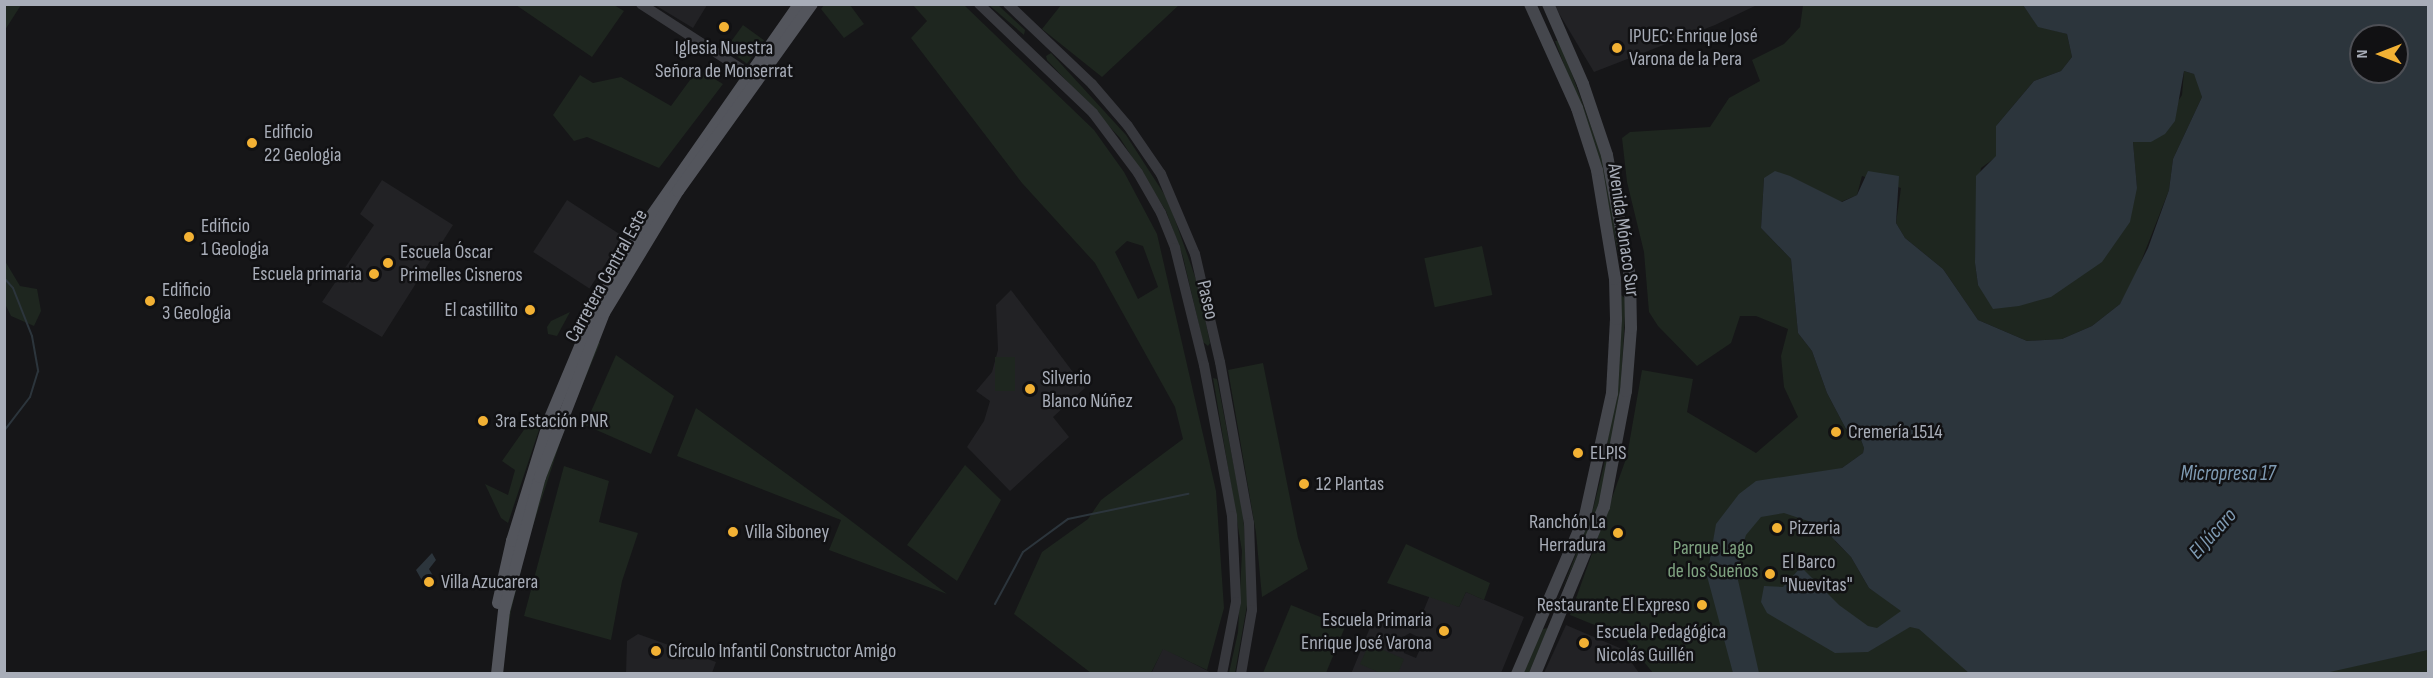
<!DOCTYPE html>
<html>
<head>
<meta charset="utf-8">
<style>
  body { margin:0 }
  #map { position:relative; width:2433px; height:678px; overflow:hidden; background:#161618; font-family:"Sofia Sans Condensed",sans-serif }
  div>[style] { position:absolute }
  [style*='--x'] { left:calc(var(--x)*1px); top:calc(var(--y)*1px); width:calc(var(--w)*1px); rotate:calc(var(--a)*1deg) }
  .built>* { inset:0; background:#222225; transform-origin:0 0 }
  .green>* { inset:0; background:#1e261f; transform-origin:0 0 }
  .water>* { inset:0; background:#2c353c }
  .stream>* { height:2px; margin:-1px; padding:0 1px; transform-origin:1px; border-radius:1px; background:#2c353c }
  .tertiary>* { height:10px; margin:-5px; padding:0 5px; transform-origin:5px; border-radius:5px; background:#37383d }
  .secondary>* { height:12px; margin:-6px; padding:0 6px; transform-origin:6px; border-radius:6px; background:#45474d }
  .primary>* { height:12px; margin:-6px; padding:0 6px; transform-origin:6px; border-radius:6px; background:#53555c }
  .dots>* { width:16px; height:16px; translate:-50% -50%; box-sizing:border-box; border:3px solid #111113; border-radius:50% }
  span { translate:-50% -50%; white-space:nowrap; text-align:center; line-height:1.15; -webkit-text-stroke:5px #111113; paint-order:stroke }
  .poi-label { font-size:20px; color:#a8adb8 }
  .left { translate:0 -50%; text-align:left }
  .right { translate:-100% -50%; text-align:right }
  .street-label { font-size:20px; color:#a8adb8 }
  .park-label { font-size:20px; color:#7fa381 }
  .water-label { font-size:21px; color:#7f9bb3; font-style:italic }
  .frame { position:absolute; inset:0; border:6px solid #a8adb8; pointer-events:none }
  .north { position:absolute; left:2349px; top:24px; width:60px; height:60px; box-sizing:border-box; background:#111113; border:2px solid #4d4f55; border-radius:50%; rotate:270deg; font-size:16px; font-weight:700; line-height:24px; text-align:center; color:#a8adb8 }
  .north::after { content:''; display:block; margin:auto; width:21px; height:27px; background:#f2b134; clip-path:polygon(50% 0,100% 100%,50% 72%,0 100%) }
</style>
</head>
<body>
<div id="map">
  <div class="built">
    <i style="clip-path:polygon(655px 5px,707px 5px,693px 28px)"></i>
    <i style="clip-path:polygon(1554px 5px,1757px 5px,1715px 25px,1594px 72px)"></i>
    <i style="clip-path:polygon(382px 180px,453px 225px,382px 337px,322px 302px,374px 225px,360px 214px)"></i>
    <i style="left:567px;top:200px;width:67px;height:62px;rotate:33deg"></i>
    <i style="clip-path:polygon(1011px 290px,1085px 388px,1053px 417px,1069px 437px,1010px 491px,967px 447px,984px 421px,990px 401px,976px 391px,992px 372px,998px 350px,996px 305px)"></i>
    <i style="clip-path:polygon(evenodd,1466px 592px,1524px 617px,1501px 673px,1351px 674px,1376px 613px,1416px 629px,1430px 595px,1459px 607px,1466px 592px,1410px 633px,1424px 640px,1416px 658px,1404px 653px,1403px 637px,1410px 633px)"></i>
    <i style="clip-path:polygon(1566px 625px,1622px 649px,1639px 673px,1544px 673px)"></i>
    <i style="clip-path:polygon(638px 634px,716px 662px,712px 673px,626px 673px,627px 641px)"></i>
    <i style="clip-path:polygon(1163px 648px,1206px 670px,1211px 673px,1151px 674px)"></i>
  </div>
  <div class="green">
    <i style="clip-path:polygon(5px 4px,21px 5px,5px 30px,4px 5px)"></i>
    <i style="clip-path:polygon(516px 5px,614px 5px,624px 11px,592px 57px)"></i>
    <i style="clip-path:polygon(824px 5px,850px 5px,864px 24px,844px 38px,821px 9px)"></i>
    <i style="clip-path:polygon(evenodd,913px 5px,964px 5px,1094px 130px,1124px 172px,1157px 234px,1216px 491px,1224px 608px,1207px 670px,1163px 649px,1151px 673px,1091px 673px,1014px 614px,1042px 552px,1088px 519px,1101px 500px,1183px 439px,1175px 407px,1095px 263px,1022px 183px,911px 38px,927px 21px,913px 5px,1127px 241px,1143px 246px,1158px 287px,1138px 299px,1115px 252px,1127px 241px)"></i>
    <i style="clip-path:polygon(989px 5px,998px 5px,1025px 30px,1024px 35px)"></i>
    <i style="clip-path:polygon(1061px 5px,1061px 4px,1179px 5px,1102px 77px,1042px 29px)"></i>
    <i style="clip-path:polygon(1803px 5px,2023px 5px,2038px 26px,2067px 34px,2072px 57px,2061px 71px,2034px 81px,1996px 126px,1996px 157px,1981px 168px,1977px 194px,1975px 263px,1978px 285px,2137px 188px,2133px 142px,2151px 142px,2182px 95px,2184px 71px,2194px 74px,2200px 84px,2202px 97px,2173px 159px,2169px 190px,2133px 282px,2120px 304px,2092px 326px,2062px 339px,2027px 341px,1978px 320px,1943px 269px,1905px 238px,1896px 223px,1901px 188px,1862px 176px,1857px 195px,1841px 202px,1764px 178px,1761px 228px,1791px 259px,1798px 333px,1812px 351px,1827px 393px,1846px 429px,1860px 437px,1864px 448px,1863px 453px,1842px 468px,1835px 541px,1851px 557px,1869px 588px,1898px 607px,1970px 673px,1653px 673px,1624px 637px,1570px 615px,1627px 456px,1642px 370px,1693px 379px,1687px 412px,1756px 453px,1798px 417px,1784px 387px,1781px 356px,1788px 329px,1756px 316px,1740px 316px,1731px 343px,1697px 366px,1658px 326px,1649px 312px,1644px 252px,1627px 182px,1622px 138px,1630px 132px,1710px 127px,1729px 98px,1760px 81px,1752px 60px,1784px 44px,1800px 27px)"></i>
    <i style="left:743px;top:25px;width:26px;height:29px;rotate:36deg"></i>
    <i style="clip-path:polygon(1555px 41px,1560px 41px,1606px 168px,1622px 269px,1590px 133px)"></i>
    <i style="clip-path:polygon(1051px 53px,1126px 135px,1168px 200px,1198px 285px,1210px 343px,1208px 346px,1203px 342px,1183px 257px,1166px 211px,1120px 138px,1047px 60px,1046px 56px)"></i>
    <i style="clip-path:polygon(698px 69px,723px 84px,659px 168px,587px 137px,574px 141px,553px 115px,580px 75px,593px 83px,621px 77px,671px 106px)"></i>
    <i style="left:1482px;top:246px;width:50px;height:59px;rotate:78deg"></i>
    <i style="clip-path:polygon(5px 261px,20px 286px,37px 289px,41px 311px,34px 326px,11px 316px,5px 304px)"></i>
    <i style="clip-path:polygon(1621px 295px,1626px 299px,1621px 383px,1611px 458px,1596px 514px,1562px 590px,1592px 513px,1604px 465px,1618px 373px)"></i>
    <i style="clip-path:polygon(570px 312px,557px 336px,548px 334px,547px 327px,551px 321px)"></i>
    <i style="clip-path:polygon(598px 341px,600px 343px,566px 424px,528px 541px,511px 611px,502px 673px,509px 611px,526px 540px,564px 422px)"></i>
    <i style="clip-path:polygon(616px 355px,674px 396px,651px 454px,585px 425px)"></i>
    <i style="left:995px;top:357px;width:20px;height:34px"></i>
    <i style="clip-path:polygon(1263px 363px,1298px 538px,1308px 569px,1262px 597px,1256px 533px,1228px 370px)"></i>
    <i style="clip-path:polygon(1213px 378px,1217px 379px,1243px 513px,1249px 594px,1235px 673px,1229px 673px,1238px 632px,1242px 551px)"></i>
    <i style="clip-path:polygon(696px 408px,846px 517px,947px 594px,829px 550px,841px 520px,677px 456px)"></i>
    <i style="clip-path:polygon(533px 417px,542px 421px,508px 523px,501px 518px,485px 484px,508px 495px,515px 470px,502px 461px)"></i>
    <i style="clip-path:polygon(965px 465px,1001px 500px,957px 581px,907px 545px)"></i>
    <i style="clip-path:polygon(564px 466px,609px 481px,599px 522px,638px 533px,622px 581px,611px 640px,524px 616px)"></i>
    <i style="clip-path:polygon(1406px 544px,1490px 583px,1484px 600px,1466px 592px,1459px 607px,1387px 583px)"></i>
    <i style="clip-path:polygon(1291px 605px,1345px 627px,1326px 673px,1263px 673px)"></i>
    <i style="clip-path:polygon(1548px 628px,1529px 673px,1522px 674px,1543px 629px)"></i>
    <i style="clip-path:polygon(1369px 644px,1404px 659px,1398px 673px,1380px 673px,1360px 664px)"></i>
    <i style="clip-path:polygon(2428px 650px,2428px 673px,2321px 673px,2403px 655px)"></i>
  </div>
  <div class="water">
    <i style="clip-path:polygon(evenodd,2023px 5px,2428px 5px,2428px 650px,2321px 674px,1970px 674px,1919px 629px,1910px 627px,1868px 652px,1835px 653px,1767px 613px,1761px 602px,1764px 586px,1783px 587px,1801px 567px,1839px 605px,1868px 626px,1877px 628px,1901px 611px,1869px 588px,1851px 557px,1820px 525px,1784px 513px,1761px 517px,1746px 535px,1741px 551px,1738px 580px,1759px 673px,1733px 673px,1707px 576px,1716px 524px,1739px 494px,1756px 481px,1842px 468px,1863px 453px,1864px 448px,1860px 437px,1846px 429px,1827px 393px,1812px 351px,1798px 333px,1791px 259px,1761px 228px,1764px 178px,1775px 171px,1790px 176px,1842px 202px,1857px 195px,1868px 171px,1899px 176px,1896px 223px,1905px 238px,1943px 269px,1978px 320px,2027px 341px,2062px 339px,2092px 326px,2120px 304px,2148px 248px,2169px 190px,2173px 159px,2202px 97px,2194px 74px,2184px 71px,2175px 121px,2165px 134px,2151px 142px,2133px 142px,2137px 188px,2130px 222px,2102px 262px,2051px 297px,2019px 306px,1993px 309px,1978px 285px,1975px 263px,1976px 176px,1996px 156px,1996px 126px,2034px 81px,2061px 71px,2072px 57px,2067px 34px,2038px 27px,2023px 5px,2361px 36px,2397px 36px,2397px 72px,2361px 72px,2361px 36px)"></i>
    <i style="clip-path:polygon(432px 553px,436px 560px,429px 569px,435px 579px,424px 584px,416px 570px)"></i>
  </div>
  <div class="stream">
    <i style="--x:4;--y:278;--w:13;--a:48"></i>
    <i style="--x:13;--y:288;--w:52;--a:68.4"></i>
    <i style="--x:32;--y:336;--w:36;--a:80"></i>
    <i style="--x:38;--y:371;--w:27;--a:107"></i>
    <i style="--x:30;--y:397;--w:43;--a:127.4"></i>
    <i style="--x:995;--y:604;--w:59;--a:-61.7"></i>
    <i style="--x:1023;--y:552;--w:56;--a:-36.3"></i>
    <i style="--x:1068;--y:519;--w:123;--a:-11.8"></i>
  </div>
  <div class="tertiary">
    <i style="--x:641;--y:4;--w:138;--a:32.9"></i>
    <i style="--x:979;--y:4;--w:158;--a:43.7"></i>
    <i style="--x:1093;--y:113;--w:75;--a:53.1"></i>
    <i style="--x:1138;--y:173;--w:46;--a:60.1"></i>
    <i style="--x:1161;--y:213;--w:38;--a:68"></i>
    <i style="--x:1175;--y:248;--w:121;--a:76.1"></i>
    <i style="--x:1204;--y:365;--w:154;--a:79.5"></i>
    <i style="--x:1232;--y:516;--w:86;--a:87.3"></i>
    <i style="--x:1236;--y:602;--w:73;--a:101"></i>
    <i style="--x:1008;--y:4;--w:116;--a:43.6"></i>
    <i style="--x:1092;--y:84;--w:55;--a:49.4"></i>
    <i style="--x:1128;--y:126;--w:58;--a:55.5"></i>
    <i style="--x:1161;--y:174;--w:87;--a:67"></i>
    <i style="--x:1195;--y:254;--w:111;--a:77"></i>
    <i style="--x:1220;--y:362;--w:164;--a:79.8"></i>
    <i style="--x:1249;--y:523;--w:87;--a:88"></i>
    <i style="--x:1252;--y:610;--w:65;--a:99.8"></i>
  </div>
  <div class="secondary">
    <i style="--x:1517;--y:674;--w:172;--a:-66.7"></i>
    <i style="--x:1585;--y:516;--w:126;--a:-77.6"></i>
    <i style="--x:1612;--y:393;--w:74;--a:-86.9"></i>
    <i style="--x:1616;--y:319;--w:40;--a:-91.4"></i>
    <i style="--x:1615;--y:279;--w:110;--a:-99.4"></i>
    <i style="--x:1597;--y:170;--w:65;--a:-107.9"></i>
    <i style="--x:1577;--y:108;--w:114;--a:-114.3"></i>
    <i style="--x:1535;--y:674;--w:181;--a:-67.6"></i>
    <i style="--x:1604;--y:507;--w:118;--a:-79.3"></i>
    <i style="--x:1626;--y:391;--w:63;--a:-85.5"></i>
    <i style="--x:1631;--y:328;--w:51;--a:-91.1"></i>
    <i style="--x:1630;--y:277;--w:124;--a:-100.7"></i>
    <i style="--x:1607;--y:155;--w:75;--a:-108.7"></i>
    <i style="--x:1583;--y:84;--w:87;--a:-113.6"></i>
  </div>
  <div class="primary">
    <i style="--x:498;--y:603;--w:64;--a:-77.3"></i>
    <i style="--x:512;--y:541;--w:129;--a:-72.8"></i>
    <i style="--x:550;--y:418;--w:124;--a:-67.2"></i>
    <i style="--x:598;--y:304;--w:88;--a:-59.4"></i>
    <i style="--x:643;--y:228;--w:273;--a:-55.1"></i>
    <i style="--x:497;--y:674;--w:63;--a:-83.7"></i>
    <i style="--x:504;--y:611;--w:139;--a:-75"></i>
    <i style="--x:540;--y:477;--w:176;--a:-68.7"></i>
    <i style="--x:604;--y:313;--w:143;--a:-58.8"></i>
    <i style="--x:678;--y:191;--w:230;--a:-54.4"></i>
  </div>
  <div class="dots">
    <i style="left:724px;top:27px;background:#f2b134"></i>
    <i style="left:1617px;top:48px;background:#f2b134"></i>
    <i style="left:252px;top:143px;background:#f2b134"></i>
    <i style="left:189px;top:237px;background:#f2b134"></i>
    <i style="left:388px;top:263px;background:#f2b134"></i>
    <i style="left:374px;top:274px;background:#f2b134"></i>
    <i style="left:150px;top:301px;background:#f2b134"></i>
    <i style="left:530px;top:310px;background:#f2b134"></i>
    <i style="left:1030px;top:389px;background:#f2b134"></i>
    <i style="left:483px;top:421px;background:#f2b134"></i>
    <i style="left:1836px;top:432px;background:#f2b134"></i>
    <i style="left:1578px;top:453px;background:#f2b134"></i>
    <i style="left:1304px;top:484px;background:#f2b134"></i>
    <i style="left:1777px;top:528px;background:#f2b134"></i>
    <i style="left:733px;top:532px;background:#f2b134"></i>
    <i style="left:1618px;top:533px;background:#f2b134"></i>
    <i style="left:1770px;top:574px;background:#f2b134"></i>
    <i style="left:429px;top:582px;background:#f2b134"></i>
    <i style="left:1702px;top:605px;background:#f2b134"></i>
    <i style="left:1444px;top:631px;background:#f2b134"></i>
    <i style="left:1584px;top:643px;background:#f2b134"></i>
    <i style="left:656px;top:651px;background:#f2b134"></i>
  </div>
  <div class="poi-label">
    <span class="left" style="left:1629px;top:48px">IPUEC: Enrique José<br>Varona de la Pera</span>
    <span style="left:724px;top:60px">Iglesia Nuestra<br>Señora de Monserrat</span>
    <span class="left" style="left:264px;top:144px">Edificio<br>22 Geologia</span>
    <span class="left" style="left:201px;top:238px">Edificio<br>1 Geologia</span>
    <span class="left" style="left:400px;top:264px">Escuela Óscar<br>Primelles Cisneros</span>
    <span class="right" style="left:362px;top:274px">Escuela primaria</span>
    <span class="left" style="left:162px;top:302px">Edificio<br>3 Geologia</span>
    <span class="right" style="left:518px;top:310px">El castillito</span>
    <span class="left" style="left:1042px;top:390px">Silverio<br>Blanco Núñez</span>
    <span class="left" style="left:495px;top:421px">3ra Estación PNR</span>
    <span class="left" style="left:1848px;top:432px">Cremería 1514</span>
    <span class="left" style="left:1590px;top:453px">ELPIS</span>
    <span class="left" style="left:1316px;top:484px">12 Plantas</span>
    <span class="right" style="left:1606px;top:534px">Ranchón La<br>Herradura</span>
    <span class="left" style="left:1789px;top:528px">Pizzeria</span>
    <span class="left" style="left:745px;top:532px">Villa Siboney</span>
    <span class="left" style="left:1782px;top:574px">El Barco<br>"Nuevitas"</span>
    <span class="left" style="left:441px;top:582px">Villa Azucarera</span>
    <span class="right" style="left:1690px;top:605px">Restaurante El Expreso</span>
    <span class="right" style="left:1432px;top:632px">Escuela Primaria<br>Enrique José Varona</span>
    <span class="left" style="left:1596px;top:644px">Escuela Pedagógica<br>Nicolás Guillén</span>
    <span class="left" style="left:668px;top:651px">Círculo Infantil Constructor Amigo</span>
  </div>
  <div class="street-label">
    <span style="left:1623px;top:230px;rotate:82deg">Avenida Mónaco Sur</span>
    <span style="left:607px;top:276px;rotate:-61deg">Carretera Central Este</span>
    <span style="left:1207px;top:300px;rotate:77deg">Paseo</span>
  </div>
  <div class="park-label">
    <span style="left:1713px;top:560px">Parque Lago<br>de los Sueños</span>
  </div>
  <div class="water-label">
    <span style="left:2228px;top:474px">Micropresa 17</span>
    <span style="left:2213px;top:534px;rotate:-48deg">El Júcaro</span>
  </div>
  <div class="frame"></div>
  <div class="north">N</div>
</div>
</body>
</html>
